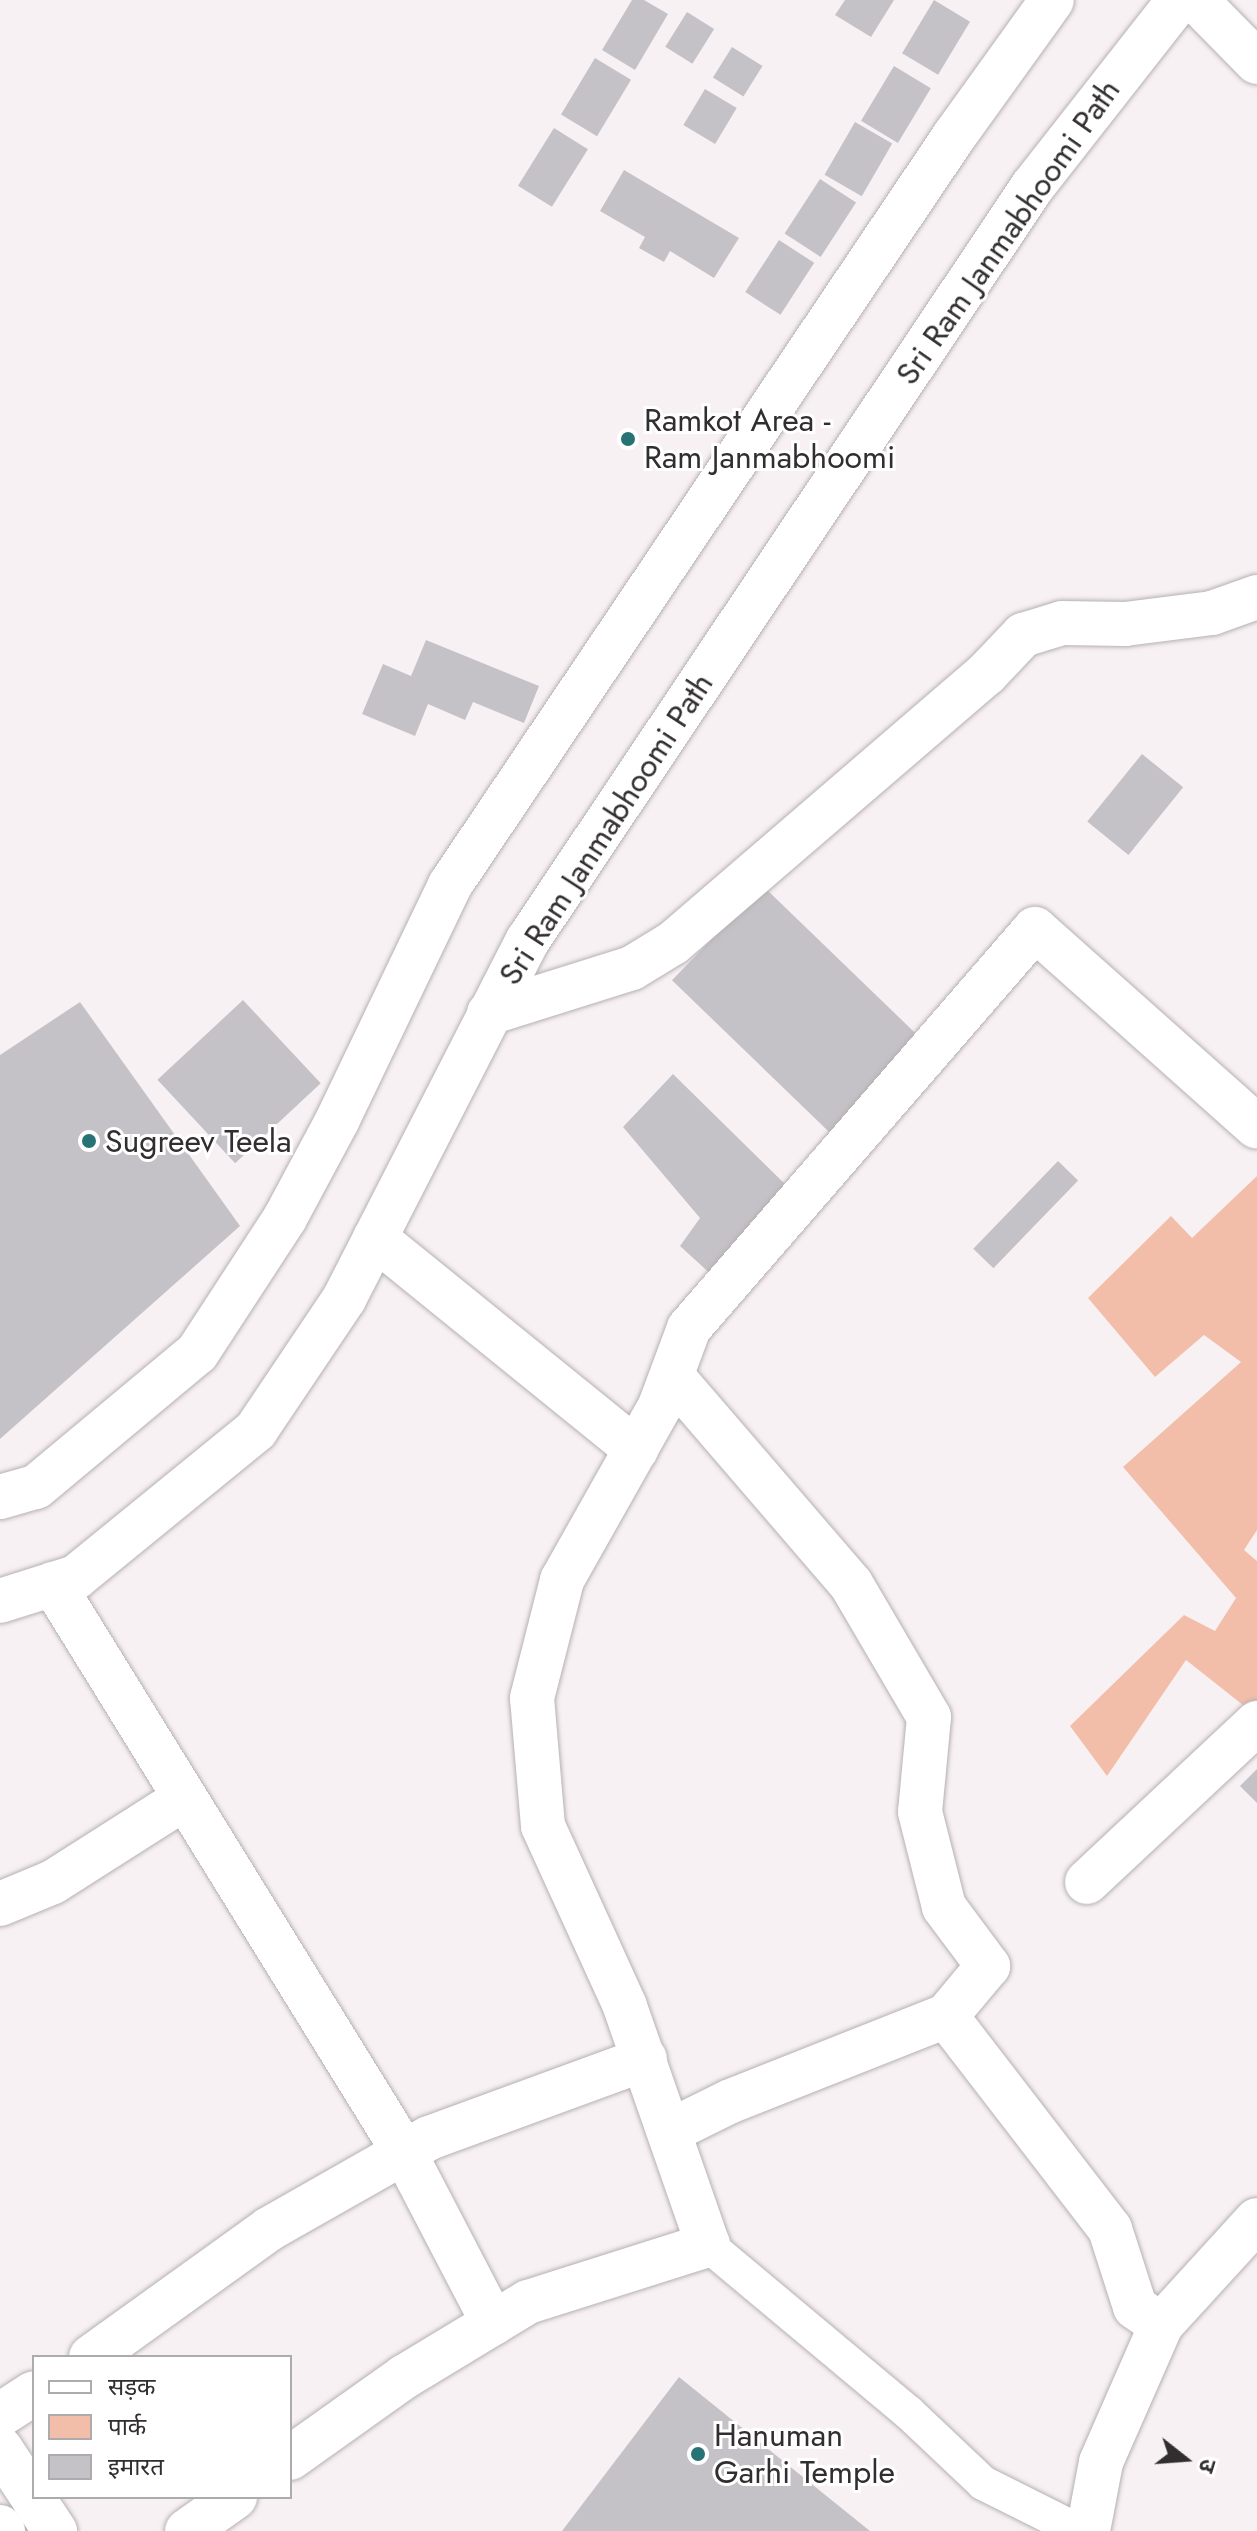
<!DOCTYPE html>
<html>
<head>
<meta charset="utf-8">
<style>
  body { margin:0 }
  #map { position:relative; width:1257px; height:2531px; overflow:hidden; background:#f8f1f4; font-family:Jost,"Noto Sans Devanagari",sans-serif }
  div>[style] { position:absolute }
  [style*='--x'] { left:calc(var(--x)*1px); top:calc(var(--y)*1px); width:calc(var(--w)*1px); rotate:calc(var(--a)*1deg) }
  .green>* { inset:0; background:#f3bea9 }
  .building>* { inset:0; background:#c5c2c7; transform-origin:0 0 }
  .roads { filter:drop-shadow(0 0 2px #b6b0b3) drop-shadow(0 0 2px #b6b0b3) }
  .pedestrian>* { height:34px; margin:-17px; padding:0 17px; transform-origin:17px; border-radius:17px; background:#fff }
  .minor>* { height:44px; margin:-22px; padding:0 22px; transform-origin:22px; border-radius:22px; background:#fff }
  .primary>* { height:44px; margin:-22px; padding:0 22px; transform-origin:22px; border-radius:22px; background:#fff }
  .dots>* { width:22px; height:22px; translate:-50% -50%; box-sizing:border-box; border:4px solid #fff; border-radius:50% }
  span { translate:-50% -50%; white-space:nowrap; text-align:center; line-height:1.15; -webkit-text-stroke:6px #fff; paint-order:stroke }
  .street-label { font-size:32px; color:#312e2f }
  .poi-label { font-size:32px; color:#312e2f }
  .left { translate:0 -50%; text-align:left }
  .legend { position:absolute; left:32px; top:2355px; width:260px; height:144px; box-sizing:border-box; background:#fff; border:2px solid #adabac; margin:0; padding:10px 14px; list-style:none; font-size:24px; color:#312e2f }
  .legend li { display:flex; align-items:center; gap:16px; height:40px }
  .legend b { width:40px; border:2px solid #adabac }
  .north { position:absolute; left:1145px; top:2419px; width:80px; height:80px; -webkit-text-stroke:6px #fff; paint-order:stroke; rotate:107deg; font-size:22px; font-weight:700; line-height:32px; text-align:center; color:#312e2f }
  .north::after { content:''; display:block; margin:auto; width:28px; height:36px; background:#312e2f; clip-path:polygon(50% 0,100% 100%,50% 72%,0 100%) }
</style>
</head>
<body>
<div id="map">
  <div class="green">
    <i style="clip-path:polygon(1257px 1176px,1257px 1530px,1244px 1550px,1257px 1561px,1257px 1701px,1248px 1709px,1186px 1660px,1107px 1776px,1070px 1726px,1184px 1615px,1215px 1631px,1236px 1598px,1123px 1467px,1241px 1362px,1204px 1335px,1155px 1377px,1088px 1298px,1171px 1216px,1192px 1238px)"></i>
  </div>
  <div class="building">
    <i style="clip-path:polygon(632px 0,644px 0,668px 14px,635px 70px,602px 50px)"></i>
    <i style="clip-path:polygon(845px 0,894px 0,871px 37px,835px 15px)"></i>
    <i style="left:934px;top:0;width:42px;height:62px;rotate:31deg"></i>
    <i style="left:687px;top:12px;width:32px;height:41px;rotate:32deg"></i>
    <i style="left:732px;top:47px;width:36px;height:36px;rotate:32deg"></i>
    <i style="left:595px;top:58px;width:42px;height:66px;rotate:31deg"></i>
    <i style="left:894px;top:66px;width:43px;height:64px;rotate:31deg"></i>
    <i style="left:705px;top:89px;width:37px;height:42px;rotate:31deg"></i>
    <i style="left:855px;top:122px;width:43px;height:61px;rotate:30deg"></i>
    <i style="left:554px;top:128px;width:40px;height:68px;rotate:32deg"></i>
    <i style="clip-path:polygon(624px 170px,739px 238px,714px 278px,670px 251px,664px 262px,639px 248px,645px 237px,600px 211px)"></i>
    <i style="left:820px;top:179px;width:43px;height:65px;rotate:33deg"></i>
    <i style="left:779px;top:240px;width:42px;height:62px;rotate:33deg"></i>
    <i style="clip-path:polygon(426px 640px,539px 686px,524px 723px,473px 702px,465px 720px,428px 704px,415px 736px,362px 714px,383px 664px,411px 676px)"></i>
    <i style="left:1142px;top:754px;width:53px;height:87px;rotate:39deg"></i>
    <i style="left:763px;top:886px;width:221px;height:131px;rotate:44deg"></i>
    <i style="left:243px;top:1000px;width:114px;height:117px;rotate:47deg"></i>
    <i style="clip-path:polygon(80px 1002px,240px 1226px,0 1439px,0 1055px)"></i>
    <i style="clip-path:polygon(673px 1074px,790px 1189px,715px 1278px,680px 1246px,700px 1218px,623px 1127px)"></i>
    <i style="left:1058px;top:1161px;width:28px;height:122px;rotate:44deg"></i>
    <i style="clip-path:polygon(1257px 1769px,1257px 1803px,1240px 1786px)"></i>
    <i style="clip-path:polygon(679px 2377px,870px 2531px,562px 2531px)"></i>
  </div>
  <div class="roads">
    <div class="pedestrian">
      <i style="--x:708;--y:2245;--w:261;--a:39.9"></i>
      <i style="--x:908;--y:2412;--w:103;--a:43.4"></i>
      <i style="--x:983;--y:2483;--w:107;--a:26.6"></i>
    </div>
    <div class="minor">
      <i style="--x:1196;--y:0;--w:87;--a:45.5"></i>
      <i style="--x:489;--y:1013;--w:150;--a:-17.5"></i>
      <i style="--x:632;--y:968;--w:48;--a:-31.4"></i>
      <i style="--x:673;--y:943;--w:413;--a:-40.7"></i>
      <i style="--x:986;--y:674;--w:54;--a:-46.5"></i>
      <i style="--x:1023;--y:635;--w:41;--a:-17.1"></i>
      <i style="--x:1062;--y:623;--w:63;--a:0.9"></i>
      <i style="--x:1125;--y:624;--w:88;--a:-7.2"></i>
      <i style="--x:1212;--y:613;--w:48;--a:-19.6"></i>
      <i style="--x:375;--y:1238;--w:336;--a:39"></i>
      <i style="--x:672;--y:1376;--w:274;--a:49.3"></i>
      <i style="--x:851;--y:1584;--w:154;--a:59.6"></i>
      <i style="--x:929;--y:1717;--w:95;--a:95.4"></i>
      <i style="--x:920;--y:1812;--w:98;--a:75.8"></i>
      <i style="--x:944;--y:1907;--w:74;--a:53.3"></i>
      <i style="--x:988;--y:1966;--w:65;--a:130"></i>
      <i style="--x:946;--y:2016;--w:269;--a:52.4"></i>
      <i style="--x:1110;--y:2229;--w:82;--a:72.2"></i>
      <i style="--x:1135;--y:2307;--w:32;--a:35"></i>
      <i style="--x:0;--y:1497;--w:37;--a:-16"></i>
      <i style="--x:36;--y:1487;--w:209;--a:-39.8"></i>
      <i style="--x:197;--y:1353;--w:161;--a:-56.9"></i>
      <i style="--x:285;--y:1218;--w:110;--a:-61.8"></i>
      <i style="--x:337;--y:1121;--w:262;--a:-64.4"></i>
      <i style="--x:450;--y:885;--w:904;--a:-56.05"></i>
      <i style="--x:955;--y:135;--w:166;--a:-54.3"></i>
      <i style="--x:53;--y:1584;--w:668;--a:58.29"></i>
      <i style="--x:404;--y:2152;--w:193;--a:62.5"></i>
      <i style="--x:0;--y:1601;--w:80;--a:-17.5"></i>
      <i style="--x:76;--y:1577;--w:232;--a:-39.2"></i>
      <i style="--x:256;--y:1430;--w:158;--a:-56.1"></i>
      <i style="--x:344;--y:1299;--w:403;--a:-62.9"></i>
      <i style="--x:528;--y:940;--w:907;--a:-56.19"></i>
      <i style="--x:1033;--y:186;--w:236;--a:-51.9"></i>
      <i style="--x:1087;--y:1882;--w:233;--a:-43.1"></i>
      <i style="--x:0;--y:1904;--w:57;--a:-22.5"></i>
      <i style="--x:53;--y:1882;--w:156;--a:-32.5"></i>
      <i style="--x:672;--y:2130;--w:66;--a:-26.2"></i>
      <i style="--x:731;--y:2101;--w:231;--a:-21.6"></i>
      <i style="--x:91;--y:2357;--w:219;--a:-35.7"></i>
      <i style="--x:269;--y:2229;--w:184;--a:-29.6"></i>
      <i style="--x:429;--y:2138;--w:230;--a:-20.1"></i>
      <i style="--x:0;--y:2415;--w:40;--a:-32.9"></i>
      <i style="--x:290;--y:2458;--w:140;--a:-35.4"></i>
      <i style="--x:404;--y:2377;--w:145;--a:-31.2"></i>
      <i style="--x:528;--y:2302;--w:189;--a:-17.6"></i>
      <i style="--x:708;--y:2245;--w:253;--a:-109.2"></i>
      <i style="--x:625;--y:2006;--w:198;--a:-114.5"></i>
      <i style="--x:543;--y:1826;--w:128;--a:-94.9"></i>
      <i style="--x:532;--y:1698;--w:122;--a:-75.7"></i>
      <i style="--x:562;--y:1580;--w:200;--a:-60.6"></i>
      <i style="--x:660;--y:1406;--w:83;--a:-69.6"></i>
      <i style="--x:689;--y:1328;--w:528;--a:-49.07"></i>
      <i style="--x:1035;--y:929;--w:297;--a:41.7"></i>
      <i style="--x:187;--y:2531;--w:59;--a:-35.3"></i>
      <i style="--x:1088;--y:2531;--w:70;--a:-79.3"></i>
      <i style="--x:1101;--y:2462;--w:150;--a:-66.3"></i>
      <i style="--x:1161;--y:2325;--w:142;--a:-47.6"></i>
    </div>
    <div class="primary">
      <i style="--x:0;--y:2448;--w:100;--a:56.5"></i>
      <i style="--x:0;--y:2527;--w:5;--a:53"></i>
    </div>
  </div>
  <div class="dots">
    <i style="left:628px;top:439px;background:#277275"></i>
    <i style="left:89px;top:1141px;background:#277275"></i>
    <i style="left:698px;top:2454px;background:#277275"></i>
  </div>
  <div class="street-label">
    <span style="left:1008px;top:232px;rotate:-55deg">Sri Ram Janmabhoomi Path</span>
    <span style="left:606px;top:829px;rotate:-57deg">Sri Ram Janmabhoomi Path</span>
  </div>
  <div class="poi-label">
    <span class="left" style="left:644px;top:439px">Ramkot Area -<br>Ram Janmabhoomi</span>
    <span class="left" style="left:105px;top:1141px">Sugreev Teela</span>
    <span class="left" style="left:714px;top:2454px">Hanuman<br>Garhi Temple</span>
  </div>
  <ul class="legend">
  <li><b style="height:10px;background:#fff"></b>सड़क</li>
  <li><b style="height:22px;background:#f3bea9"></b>पार्क</li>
  <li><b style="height:22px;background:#c5c2c7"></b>इमारत</li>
  </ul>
  <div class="north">उ</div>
</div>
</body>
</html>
